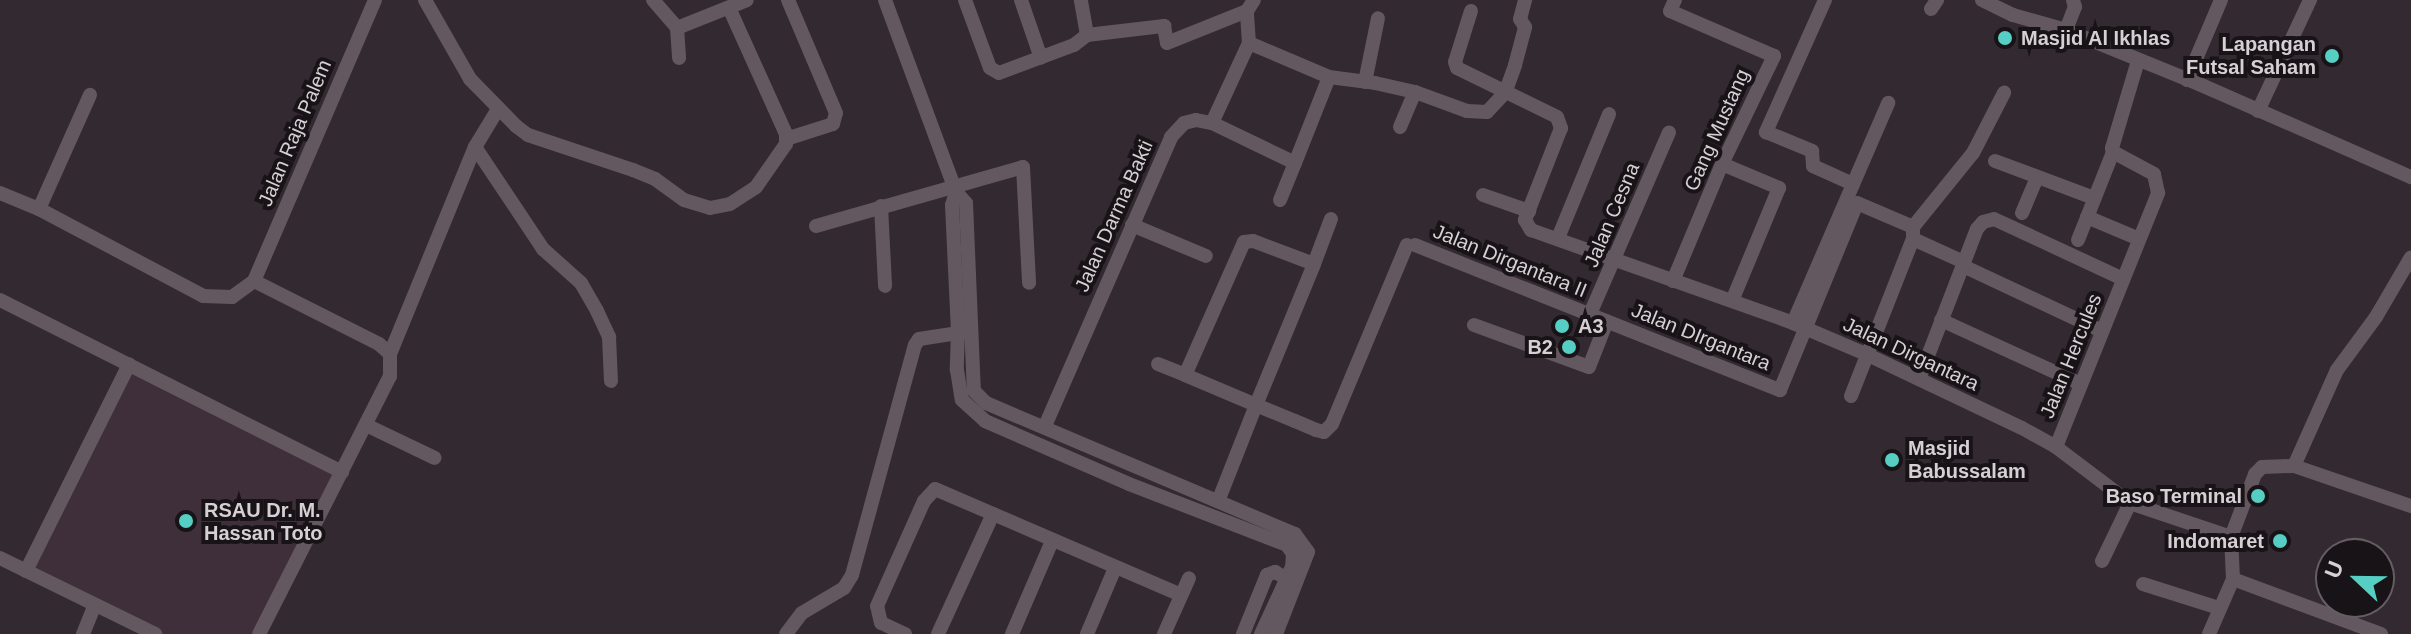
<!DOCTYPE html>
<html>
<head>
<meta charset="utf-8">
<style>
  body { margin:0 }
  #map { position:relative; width:2411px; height:634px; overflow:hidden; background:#332930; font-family:Arial,sans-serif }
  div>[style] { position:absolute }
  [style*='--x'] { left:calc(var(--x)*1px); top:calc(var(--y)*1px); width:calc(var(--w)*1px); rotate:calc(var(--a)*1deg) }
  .built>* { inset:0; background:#3f2f3a }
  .street>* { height:14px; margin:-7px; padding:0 7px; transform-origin:7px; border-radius:7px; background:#635860 }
  .dots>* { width:22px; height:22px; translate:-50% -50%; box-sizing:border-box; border:4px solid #181316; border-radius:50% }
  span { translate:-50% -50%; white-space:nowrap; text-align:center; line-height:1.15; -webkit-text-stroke:8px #181316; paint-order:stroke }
  .poi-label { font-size:20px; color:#d6cfd3; font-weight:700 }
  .left { translate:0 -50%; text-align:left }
  .right { translate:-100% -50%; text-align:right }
  .street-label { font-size:20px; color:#d6cfd3 }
  .north { position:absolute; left:2315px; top:538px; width:80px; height:80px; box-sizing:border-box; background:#181316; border:2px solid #645e62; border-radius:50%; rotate:292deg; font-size:22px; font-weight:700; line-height:32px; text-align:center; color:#d6cfd3 }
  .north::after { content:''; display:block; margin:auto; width:28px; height:36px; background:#56cec3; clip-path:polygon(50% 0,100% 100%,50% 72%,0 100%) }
</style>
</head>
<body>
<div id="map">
  <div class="built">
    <i style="clip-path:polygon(129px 373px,341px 472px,257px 634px,161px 634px,33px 569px)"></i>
  </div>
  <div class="street">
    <i style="--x:425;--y:0;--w:91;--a:60.3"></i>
    <i style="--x:470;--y:79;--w:66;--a:45.6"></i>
    <i style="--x:516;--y:126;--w:15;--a:37"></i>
    <i style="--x:528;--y:135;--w:111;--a:18.4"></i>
    <i style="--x:633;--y:170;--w:24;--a:22"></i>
    <i style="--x:655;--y:179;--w:36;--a:36"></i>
    <i style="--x:684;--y:200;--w:27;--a:17"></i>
    <i style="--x:710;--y:208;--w:20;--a:-11"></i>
    <i style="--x:730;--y:204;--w:31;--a:-33"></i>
    <i style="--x:756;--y:187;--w:52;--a:-55.1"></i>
    <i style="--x:786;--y:144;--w:10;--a:-90"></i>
    <i style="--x:786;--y:134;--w:138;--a:-114.3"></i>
    <i style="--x:653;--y:0;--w:37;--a:49"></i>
    <i style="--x:677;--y:28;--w:30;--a:86"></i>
    <i style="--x:885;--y:0;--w:205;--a:69.7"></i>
    <i style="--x:956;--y:192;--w:15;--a:48"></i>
    <i style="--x:966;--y:203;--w:188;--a:87.6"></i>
    <i style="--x:974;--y:391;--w:17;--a:45"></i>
    <i style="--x:986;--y:403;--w:336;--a:23"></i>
    <i style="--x:1295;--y:534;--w:22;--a:54"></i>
    <i style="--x:1308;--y:552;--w:88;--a:111.3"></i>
    <i style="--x:965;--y:0;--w:72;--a:69.8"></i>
    <i style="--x:990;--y:68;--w:10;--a:29"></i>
    <i style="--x:999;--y:73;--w:80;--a:-20.5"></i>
    <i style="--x:1074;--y:45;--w:16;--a:-38"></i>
    <i style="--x:1087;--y:35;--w:36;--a:-100"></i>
    <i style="--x:1021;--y:0;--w:61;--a:71"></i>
    <i style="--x:1825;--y:0;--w:145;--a:114.1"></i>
    <i style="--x:1766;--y:132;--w:50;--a:22.4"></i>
    <i style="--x:1812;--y:151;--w:15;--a:86"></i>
    <i style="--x:1813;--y:166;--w:44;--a:24.2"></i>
    <i style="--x:1982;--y:0;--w:34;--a:26"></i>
    <i style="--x:2013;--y:15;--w:55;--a:15.8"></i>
    <i style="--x:2066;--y:30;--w:144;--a:22.1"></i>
    <i style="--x:2199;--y:84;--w:232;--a:23.7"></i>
    <i style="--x:1931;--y:9;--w:11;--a:-56"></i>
    <i style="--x:1471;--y:11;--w:53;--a:107.4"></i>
    <i style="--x:1455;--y:62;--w:6;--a:72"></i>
    <i style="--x:1457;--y:68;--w:111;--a:26.1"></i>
    <i style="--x:1557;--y:117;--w:12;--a:70"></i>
    <i style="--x:1561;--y:128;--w:99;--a:111.4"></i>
    <i style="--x:1525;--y:220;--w:12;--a:59"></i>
    <i style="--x:1531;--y:230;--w:278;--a:19.5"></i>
    <i style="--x:1793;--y:323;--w:82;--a:23.1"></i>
    <i style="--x:1868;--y:355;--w:170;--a:25.4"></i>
    <i style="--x:2022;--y:428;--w:39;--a:29"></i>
    <i style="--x:2056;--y:447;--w:93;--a:37.1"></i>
    <i style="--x:2130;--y:503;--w:107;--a:18.6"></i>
    <i style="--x:677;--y:28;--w:75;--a:-21.8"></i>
    <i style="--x:2066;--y:30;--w:25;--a:-69"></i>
    <i style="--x:2075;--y:7;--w:7;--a:-106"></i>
    <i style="--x:1087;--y:35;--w:78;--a:-6.7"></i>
    <i style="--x:1164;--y:26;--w:17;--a:80"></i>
    <i style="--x:1167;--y:43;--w:86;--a:-21.8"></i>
    <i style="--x:1249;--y:43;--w:87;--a:23"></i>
    <i style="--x:1329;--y:77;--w:46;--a:7.4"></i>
    <i style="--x:1375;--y:83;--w:41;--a:12.7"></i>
    <i style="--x:1415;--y:92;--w:55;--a:20.1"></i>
    <i style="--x:1467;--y:111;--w:20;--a:3"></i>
    <i style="--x:1487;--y:112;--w:26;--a:-47"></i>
    <i style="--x:1505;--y:93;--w:30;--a:-70"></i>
    <i style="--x:1515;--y:65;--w:39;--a:-75"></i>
    <i style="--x:1525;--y:27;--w:9;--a:-122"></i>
    <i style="--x:1520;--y:19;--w:20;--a:-75"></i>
    <i style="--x:2187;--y:80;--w:87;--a:-67"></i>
    <i style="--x:1365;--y:82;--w:65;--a:-78.5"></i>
    <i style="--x:2258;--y:111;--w:123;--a:-64.9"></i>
    <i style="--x:1212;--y:123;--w:92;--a:25.7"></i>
    <i style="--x:1295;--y:163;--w:92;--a:-68.4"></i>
    <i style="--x:1400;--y:127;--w:38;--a:-67"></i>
    <i style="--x:786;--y:139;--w:49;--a:-17.7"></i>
    <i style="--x:833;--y:124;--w:11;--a:-75"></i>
    <i style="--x:836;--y:113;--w:123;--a:-113"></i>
    <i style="--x:475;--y:147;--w:123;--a:56.3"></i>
    <i style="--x:543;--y:249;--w:51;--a:41.8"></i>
    <i style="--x:581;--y:283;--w:32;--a:60"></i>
    <i style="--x:597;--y:311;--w:29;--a:65"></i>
    <i style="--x:609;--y:337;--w:44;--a:87.4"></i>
    <i style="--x:1995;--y:161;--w:106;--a:20.5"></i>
    <i style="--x:1722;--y:164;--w:62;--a:22.8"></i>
    <i style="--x:1779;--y:188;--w:122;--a:112.6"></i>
    <i style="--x:956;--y:192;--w:14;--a:107"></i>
    <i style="--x:952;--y:205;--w:127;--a:87.3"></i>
    <i style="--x:958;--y:332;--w:38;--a:92"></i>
    <i style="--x:957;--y:370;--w:30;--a:81"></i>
    <i style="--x:962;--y:400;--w:31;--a:42"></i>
    <i style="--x:985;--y:421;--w:157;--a:23.6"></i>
    <i style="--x:1129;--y:484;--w:169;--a:21.1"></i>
    <i style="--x:1287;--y:545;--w:11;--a:56"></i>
    <i style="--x:1293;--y:554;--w:13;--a:94"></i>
    <i style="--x:1292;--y:567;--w:74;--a:114.8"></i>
    <i style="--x:0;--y:193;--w:42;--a:22.3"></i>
    <i style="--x:39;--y:209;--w:186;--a:27.9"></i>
    <i style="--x:203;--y:296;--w:29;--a:2"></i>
    <i style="--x:232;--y:297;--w:27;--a:-36"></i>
    <i style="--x:254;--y:281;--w:140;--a:26.7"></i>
    <i style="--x:379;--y:344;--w:15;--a:42"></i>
    <i style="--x:390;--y:354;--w:22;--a:90"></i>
    <i style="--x:390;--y:376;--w:289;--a:116.9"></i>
    <i style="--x:1483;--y:195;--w:49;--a:19.2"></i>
    <i style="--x:1280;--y:200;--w:40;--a:-68"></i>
    <i style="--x:1857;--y:203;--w:61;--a:23.2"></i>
    <i style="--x:881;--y:206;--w:80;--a:87.1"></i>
    <i style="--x:39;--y:209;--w:125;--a:-65.9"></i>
    <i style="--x:2022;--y:213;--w:39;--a:-67"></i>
    <i style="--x:2087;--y:217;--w:56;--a:22.9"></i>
    <i style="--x:1132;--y:225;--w:80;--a:22.7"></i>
    <i style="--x:816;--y:226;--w:215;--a:-15.9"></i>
    <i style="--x:1023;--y:167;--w:116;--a:87"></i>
    <i style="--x:1913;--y:227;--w:95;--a:-51"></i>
    <i style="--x:1973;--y:153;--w:68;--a:-62.7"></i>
    <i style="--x:1558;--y:238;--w:134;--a:-67.6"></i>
    <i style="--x:1913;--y:239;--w:56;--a:24.3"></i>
    <i style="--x:2078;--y:240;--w:95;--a:-68.3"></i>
    <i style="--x:1415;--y:245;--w:393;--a:21.7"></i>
    <i style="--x:1780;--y:390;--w:202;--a:-67.6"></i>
    <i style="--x:1314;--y:264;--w:48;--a:-69.3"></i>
    <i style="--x:1963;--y:266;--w:153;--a:25.1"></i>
    <i style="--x:254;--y:281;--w:306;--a:-66.7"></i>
    <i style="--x:1673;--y:281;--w:127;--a:-67.3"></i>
    <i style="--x:1722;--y:164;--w:120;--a:-64.3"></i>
    <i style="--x:1774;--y:56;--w:113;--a:-156.6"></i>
    <i style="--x:1670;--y:11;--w:12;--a:-66"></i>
    <i style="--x:0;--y:300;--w:383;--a:26.7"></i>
    <i style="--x:1590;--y:314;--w:198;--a:-66.5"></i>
    <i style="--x:1941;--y:320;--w:154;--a:24.6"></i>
    <i style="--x:1793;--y:323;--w:240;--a:-66.6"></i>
    <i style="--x:1474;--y:325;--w:122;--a:20.1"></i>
    <i style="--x:1589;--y:367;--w:49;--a:-68.6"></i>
    <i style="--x:390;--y:354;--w:224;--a:-67.7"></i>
    <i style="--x:475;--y:147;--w:44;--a:-58.8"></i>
    <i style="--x:1158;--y:364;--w:29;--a:22"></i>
    <i style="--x:1919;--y:379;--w:161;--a:-68.9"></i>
    <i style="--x:1977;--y:229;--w:9;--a:-49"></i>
    <i style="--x:1983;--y:222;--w:11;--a:-15"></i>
    <i style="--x:1994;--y:219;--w:142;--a:24.9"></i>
    <i style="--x:1851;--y:396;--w:169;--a:-68.5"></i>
    <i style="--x:1913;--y:239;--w:12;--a:-90"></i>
    <i style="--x:366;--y:425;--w:76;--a:25.6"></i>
    <i style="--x:1045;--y:426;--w:315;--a:-66.4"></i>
    <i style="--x:1171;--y:137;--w:19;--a:-47"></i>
    <i style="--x:1184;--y:123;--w:12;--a:-14"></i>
    <i style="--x:1196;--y:120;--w:16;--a:11"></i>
    <i style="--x:1212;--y:123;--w:88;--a:-65.2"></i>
    <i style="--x:1249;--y:43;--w:32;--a:-94"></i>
    <i style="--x:1247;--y:11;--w:13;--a:-58"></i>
    <i style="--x:2056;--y:447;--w:274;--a:-68.1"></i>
    <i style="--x:2158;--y:193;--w:19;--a:-102"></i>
    <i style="--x:2154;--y:174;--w:47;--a:-151.8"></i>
    <i style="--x:2113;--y:152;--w:4;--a:-104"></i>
    <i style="--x:2112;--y:148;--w:91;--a:-73.4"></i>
    <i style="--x:2294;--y:466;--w:124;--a:18.9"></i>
    <i style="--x:1219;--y:499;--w:101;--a:-68.5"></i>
    <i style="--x:1256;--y:405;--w:152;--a:-67.6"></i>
    <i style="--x:1314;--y:264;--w:65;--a:-159.3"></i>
    <i style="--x:1253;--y:241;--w:9;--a:174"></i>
    <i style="--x:1244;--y:242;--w:145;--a:113.9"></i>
    <i style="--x:1185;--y:375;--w:77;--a:22.9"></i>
    <i style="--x:1256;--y:405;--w:42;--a:22.3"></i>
    <i style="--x:1295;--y:421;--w:23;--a:23"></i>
    <i style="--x:1316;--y:430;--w:8;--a:14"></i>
    <i style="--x:1324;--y:432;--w:11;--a:-45"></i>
    <i style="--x:1332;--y:424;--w:194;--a:-67.3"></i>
    <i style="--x:0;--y:558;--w:173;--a:26.1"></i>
    <i style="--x:2102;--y:561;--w:64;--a:-64.2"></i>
    <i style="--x:26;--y:571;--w:231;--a:-63.5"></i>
    <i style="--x:2233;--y:579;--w:158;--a:20.4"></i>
    <i style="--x:2143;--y:584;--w:80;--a:17.5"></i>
    <i style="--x:83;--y:634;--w:31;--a:-68"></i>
    <i style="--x:786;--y:634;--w:26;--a:-53"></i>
    <i style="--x:802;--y:613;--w:49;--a:-30.8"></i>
    <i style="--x:844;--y:588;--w:15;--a:-58"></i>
    <i style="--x:852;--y:575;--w:238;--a:-74.7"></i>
    <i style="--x:915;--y:345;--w:7;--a:-56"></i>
    <i style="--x:919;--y:339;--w:47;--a:-8.7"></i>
    <i style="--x:905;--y:634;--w:26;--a:-155"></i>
    <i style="--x:881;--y:623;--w:17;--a:-103"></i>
    <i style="--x:877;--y:606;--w:115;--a:-65.9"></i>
    <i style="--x:924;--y:501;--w:16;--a:-47"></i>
    <i style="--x:935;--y:489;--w:268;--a:23.3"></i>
    <i style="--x:938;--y:634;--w:132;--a:-65.4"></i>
    <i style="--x:1012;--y:634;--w:101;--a:-66.7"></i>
    <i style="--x:1087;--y:634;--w:72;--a:-67"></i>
    <i style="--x:1164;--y:634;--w:61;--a:-65.9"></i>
    <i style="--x:1243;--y:634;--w:64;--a:-67.9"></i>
    <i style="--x:1267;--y:575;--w:9;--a:-21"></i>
    <i style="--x:1275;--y:572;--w:13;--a:29"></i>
    <i style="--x:2209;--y:634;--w:60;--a:-66.4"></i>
    <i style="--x:2233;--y:579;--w:42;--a:-92.7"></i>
    <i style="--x:2231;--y:537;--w:67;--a:-69.1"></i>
    <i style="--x:2255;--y:474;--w:10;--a:-45"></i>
    <i style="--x:2262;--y:467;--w:32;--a:-2"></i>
    <i style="--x:2294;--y:466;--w:105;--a:-65.9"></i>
    <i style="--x:2337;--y:370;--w:66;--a:-53.7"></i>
    <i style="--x:2376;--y:317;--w:69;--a:-59.7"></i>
  </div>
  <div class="dots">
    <i style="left:2005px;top:38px;background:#56cec3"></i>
    <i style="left:2332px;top:56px;background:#56cec3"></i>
    <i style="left:1562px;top:326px;background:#56cec3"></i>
    <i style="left:1569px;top:347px;background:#56cec3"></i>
    <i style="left:1892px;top:460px;background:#56cec3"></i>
    <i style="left:2258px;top:496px;background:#56cec3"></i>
    <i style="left:186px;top:521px;background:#56cec3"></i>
    <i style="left:2280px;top:541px;background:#56cec3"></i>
  </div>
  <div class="poi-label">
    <span class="left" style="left:2021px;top:38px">Masjid Al Ikhlas</span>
    <span class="right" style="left:2316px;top:56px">Lapangan<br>Futsal Saham</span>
    <span class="left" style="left:1578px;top:326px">A3</span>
    <span class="right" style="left:1553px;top:347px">B2</span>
    <span class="left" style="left:1908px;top:460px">Masjid<br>Babussalam</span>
    <span class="right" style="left:2242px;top:496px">Baso Terminal</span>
    <span class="left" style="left:204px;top:522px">RSAU Dr. M.<br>Hassan Toto</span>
    <span class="right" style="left:2264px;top:541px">Indomaret</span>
  </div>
  <div class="street-label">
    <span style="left:1717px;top:130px;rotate:-66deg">Gang Mustang</span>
    <span style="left:295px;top:133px;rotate:-67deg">Jalan Raja Palem</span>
    <span style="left:1612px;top:215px;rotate:-67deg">Jalan Cesna</span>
    <span style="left:1114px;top:216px;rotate:-66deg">Jalan Darma Bakti</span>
    <span style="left:1510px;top:261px;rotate:22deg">Jalan Dirgantara II</span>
    <span style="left:1701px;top:337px;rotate:22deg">Jalan DIrgantara</span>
    <span style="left:1911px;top:354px;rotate:25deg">Jalan Dirgantara</span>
    <span style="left:2071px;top:356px;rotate:-68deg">Jalan Hercules</span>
  </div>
  <div class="north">U</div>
</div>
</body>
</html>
